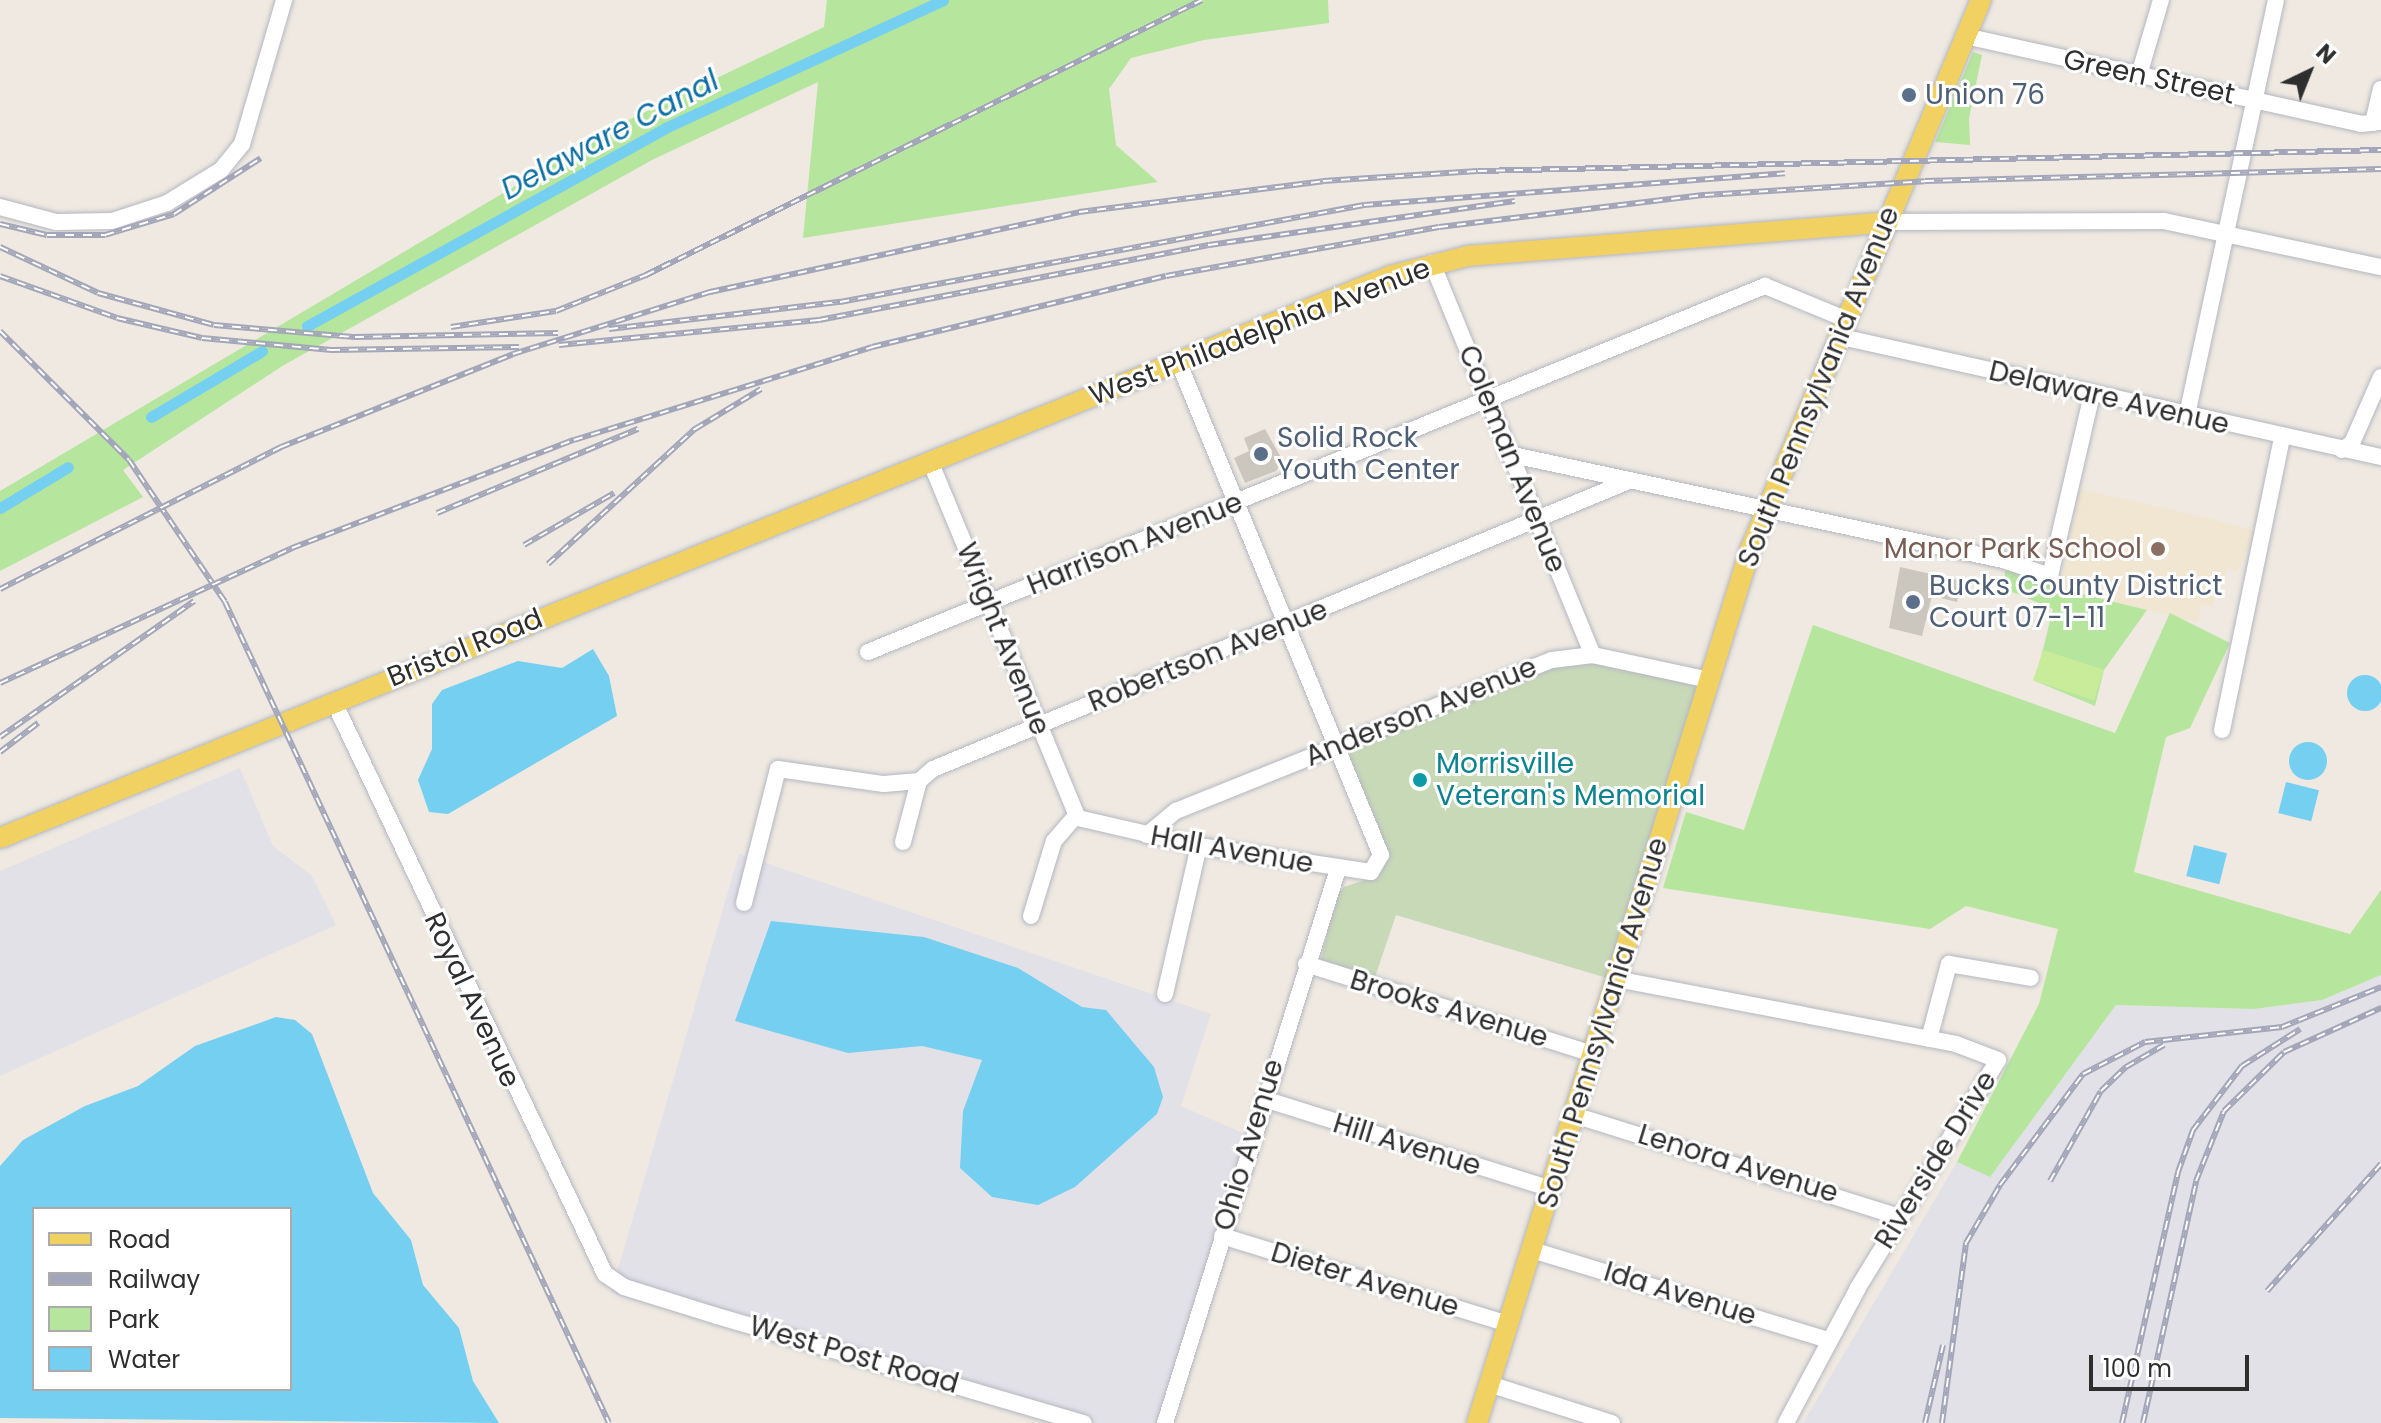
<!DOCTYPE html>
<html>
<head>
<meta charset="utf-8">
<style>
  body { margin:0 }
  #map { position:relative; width:2381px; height:1423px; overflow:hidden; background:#efe9e1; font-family:Poppins,sans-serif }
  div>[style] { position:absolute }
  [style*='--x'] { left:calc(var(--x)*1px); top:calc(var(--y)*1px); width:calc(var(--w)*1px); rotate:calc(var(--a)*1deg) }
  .industrial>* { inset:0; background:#e3e1e8 }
  .education>* { inset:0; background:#f0e6d1 }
  .green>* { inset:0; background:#b6e59e }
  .cemetery>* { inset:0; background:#c8d9b8 }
  .pitch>* { inset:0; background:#c9ec9a; transform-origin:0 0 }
  .water>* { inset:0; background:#75cff0; transform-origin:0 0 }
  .round { border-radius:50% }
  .canal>* { height:11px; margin:-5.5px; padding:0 5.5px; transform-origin:5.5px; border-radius:5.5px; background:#75cff0 }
  .building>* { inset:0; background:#cbc7bf }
  .roads { filter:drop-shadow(0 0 2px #b4b7c1) drop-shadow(0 0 2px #b4b7c1) }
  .minor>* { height:16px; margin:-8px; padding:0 8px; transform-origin:8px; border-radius:8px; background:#fff }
  .major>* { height:20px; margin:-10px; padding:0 10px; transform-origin:10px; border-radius:10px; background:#f2d163 }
  .rail>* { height:6px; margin-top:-3px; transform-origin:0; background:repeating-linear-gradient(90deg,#fff 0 9px,#a3a6b8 0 18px); box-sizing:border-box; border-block:2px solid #a3a6b8 }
  .dots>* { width:22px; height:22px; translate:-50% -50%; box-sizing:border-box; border:4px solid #fff; border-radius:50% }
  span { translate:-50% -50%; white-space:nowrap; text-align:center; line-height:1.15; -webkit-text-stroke:6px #fff; paint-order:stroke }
  .street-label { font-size:28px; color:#2e2e2e }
  .service-label { font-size:28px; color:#4e5e75 }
  .left { translate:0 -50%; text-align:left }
  .education-label { font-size:28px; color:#785e54 }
  .right { translate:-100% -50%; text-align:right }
  .culture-label { font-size:28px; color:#0d838f }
  .water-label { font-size:30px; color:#0d6fa3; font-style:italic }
  .legend { position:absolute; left:32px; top:1207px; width:260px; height:184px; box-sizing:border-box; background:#fff; border:2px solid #ababab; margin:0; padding:10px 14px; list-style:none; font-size:24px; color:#2e2e2e }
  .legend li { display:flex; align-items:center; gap:16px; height:40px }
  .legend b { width:40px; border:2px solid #ababab }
  .north { position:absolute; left:2269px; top:32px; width:80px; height:80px; -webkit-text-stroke:6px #fff; paint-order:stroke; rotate:43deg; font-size:22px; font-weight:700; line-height:32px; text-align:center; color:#2e2e2e }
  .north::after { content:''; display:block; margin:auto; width:28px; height:36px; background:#2e2e2e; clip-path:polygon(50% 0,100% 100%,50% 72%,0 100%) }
  .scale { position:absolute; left:2089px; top:1355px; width:160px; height:36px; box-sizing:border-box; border:4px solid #2e2e2e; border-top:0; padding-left:10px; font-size:24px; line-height:28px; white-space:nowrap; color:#2e2e2e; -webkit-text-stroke:6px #fff; paint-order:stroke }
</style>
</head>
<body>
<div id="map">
  <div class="industrial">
    <i style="clip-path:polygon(240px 768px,273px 846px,312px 876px,336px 925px,0 1076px,0 871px)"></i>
    <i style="clip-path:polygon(739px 854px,1211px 1014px,1181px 1106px,1252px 1137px,1165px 1423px,1051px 1423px,611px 1293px)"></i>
    <i style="clip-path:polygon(2381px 975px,2381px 1423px,1803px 1423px,1957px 1162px,1990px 1176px,2116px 1005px,2254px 1009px,2322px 1000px)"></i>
  </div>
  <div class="education">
    <i style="clip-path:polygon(2079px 489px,2208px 518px,2256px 531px,2237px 572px,2228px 567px,2212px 606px,2201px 604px,2198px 622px,2147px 610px,2060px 589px)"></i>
  </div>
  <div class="green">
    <i style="clip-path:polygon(827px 0,1328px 0,1329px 23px,1204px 40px,1131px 58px,1109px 89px,1116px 145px,1158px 182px,803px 238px,818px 82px,652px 160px,284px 365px,123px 470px,143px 497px,0 571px,0 491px,620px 124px,824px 27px)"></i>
    <i style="clip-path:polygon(1973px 52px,1982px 55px,1969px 118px,1970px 145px,1935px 142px)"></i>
    <i style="clip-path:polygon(2013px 568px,2062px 581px,2061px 589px,2147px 610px,2104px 670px,2095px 706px,2035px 681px,2053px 609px,2005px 589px,2005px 571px)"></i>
    <i style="clip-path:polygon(2170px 613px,2230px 643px,2190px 728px,2166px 737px,2134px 872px,2350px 934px,2381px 890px,2381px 975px,2322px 1000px,2254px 1009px,2116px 1005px,1990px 1177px,1957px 1162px,2039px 1004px,2058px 929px,1966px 906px,1930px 929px,1663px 888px,1686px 812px,1744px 830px,1813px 625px,2115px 733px)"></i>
  </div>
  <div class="cemetery">
    <i style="clip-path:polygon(1597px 661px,1700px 685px,1607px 978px,1396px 915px,1375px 977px,1321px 960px,1335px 897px,1344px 887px,1379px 875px,1390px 856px,1348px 759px,1353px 746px,1547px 667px)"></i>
  </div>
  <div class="pitch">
    <i style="left:2043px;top:650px;width:64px;height:32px;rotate:18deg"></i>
  </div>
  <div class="water">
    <i style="clip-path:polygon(593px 649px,609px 676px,617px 716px,448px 814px,429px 812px,418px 780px,432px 749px,432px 704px,442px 690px,518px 661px,562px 668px)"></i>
    <i class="round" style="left:2347px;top:675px;width:36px;height:36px"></i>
    <i class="round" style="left:2289px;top:742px;width:38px;height:38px"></i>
    <i style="left:2286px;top:782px;width:34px;height:32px;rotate:14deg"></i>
    <i style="left:2194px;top:845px;width:34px;height:32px;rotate:14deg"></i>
    <i style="clip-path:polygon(771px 921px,924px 937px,1018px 968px,1082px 1007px,1106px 1010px,1154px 1067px,1163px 1097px,1157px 1114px,1075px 1187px,1038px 1205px,992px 1197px,960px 1168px,963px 1111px,982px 1060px,922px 1046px,848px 1053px,735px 1021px)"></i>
    <i style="clip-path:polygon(evenodd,276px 1017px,295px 1020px,312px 1034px,373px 1193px,411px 1240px,423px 1285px,459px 1328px,473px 1381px,499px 1423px,0 1418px,0 1166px,23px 1140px,85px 1106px,138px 1086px,195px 1046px,276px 1017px,34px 1209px,290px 1209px,290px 1389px,34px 1389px,34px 1209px)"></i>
  </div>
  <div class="canal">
    <i style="--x:307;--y:326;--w:409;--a:-28.9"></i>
    <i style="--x:665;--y:128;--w:306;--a:-24.7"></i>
    <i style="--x:151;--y:417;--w:129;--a:-30.7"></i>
    <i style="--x:0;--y:508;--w:79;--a:-31.1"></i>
  </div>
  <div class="building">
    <i style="clip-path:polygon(1265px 429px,1283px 461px,1276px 471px,1245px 483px,1234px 458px,1249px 451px,1244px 438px)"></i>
    <i style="clip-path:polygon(1900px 567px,1962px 581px,1957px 602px,1932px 596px,1922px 636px,1889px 628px)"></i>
  </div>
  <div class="roads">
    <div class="minor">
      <i style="--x:1965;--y:36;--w:406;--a:12.5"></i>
      <i style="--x:2361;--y:124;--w:20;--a:-6"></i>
      <i style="--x:2139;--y:75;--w:78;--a:-73.7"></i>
      <i style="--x:2373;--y:123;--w:35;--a:-77"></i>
      <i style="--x:0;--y:207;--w:58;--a:15"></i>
      <i style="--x:56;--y:222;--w:56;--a:-1"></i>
      <i style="--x:112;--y:221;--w:58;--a:-18.1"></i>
      <i style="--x:167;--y:203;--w:63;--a:-31.4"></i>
      <i style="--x:221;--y:170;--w:33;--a:-51"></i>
      <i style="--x:242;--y:144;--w:150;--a:-73.7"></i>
      <i style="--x:1887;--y:222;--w:277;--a:-0.2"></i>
      <i style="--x:2164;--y:221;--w:222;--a:12"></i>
      <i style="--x:1432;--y:263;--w:424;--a:67.7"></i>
      <i style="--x:1837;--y:336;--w:557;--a:12.54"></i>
      <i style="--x:2187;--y:415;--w:424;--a:-77.9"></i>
      <i style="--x:2342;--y:450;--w:12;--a:-35"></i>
      <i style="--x:2352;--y:443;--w:72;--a:-66.3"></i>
      <i style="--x:1508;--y:454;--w:506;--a:12.09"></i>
      <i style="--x:2003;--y:560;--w:50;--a:18.8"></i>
      <i style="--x:2050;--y:576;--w:187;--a:-77"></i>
      <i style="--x:930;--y:461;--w:386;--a:67.5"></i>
      <i style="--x:1078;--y:818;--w:124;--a:13"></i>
      <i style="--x:1199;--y:846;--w:174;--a:8.6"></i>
      <i style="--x:1371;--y:872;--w:20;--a:-60"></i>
      <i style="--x:1381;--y:855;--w:534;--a:-112.34"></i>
      <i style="--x:868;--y:652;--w:969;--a:-22.2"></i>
      <i style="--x:1765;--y:286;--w:87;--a:22.4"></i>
      <i style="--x:334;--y:702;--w:633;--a:64.65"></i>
      <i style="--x:605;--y:1274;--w:23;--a:34"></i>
      <i style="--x:624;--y:1287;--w:97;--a:17.3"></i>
      <i style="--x:717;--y:1316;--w:382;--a:16.3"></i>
      <i style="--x:2222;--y:730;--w:299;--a:-78.4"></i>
      <i style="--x:1147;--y:835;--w:38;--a:-40"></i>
      <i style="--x:1176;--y:811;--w:405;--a:-21.9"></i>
      <i style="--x:1552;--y:660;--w:41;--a:-7"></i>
      <i style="--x:1593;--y:655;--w:120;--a:12.1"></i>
      <i style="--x:903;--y:842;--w:63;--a:-75.3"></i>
      <i style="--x:744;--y:903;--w:138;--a:-75.8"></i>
      <i style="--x:778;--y:769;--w:107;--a:8.1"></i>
      <i style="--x:884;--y:784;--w:35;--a:-5"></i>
      <i style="--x:919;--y:781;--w:18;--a:-41"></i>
      <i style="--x:933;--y:769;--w:753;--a:-22.48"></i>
      <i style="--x:1031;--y:916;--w:78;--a:-73"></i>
      <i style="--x:1054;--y:841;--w:33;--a:-49"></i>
      <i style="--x:1306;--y:964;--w:301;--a:17.4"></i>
      <i style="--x:1616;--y:979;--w:346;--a:10.8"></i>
      <i style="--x:1956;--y:1044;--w:45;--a:20.9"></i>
      <i style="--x:1998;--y:1060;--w:268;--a:121.6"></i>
      <i style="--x:1858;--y:1288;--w:153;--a:118.1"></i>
      <i style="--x:1165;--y:994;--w:152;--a:-77.1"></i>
      <i style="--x:1929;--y:1039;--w:78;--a:-75.1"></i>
      <i style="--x:1949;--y:964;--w:83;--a:9.7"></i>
      <i style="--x:1264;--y:1099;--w:301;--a:17.4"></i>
      <i style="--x:1574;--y:1115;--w:342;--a:17.4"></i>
      <i style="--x:1222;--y:1236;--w:299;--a:17.1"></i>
      <i style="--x:1532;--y:1250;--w:309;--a:16.9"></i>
      <i style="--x:1489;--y:1384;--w:129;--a:17.6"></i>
      <i style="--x:1165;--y:1423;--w:580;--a:-72.66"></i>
    </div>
    <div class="major">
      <i style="--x:0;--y:838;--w:1499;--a:-22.01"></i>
      <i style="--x:1390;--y:276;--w:81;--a:-14.4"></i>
      <i style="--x:1468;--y:256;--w:420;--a:-4.6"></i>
      <i style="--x:1477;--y:1423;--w:915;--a:-72.63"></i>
      <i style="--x:1750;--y:550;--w:597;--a:-67.22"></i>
    </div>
  </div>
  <div class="rail">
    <i style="--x:0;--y:224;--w:48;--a:13.2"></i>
    <i style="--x:47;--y:235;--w:58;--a:0"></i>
    <i style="--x:105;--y:235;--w:72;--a:-16.9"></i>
    <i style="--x:174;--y:214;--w:103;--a:-32.8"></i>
    <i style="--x:0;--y:247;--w:108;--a:25.1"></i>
    <i style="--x:98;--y:293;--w:120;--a:15.4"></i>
    <i style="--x:214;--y:325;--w:142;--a:4.9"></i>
    <i style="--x:355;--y:337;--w:203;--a:-1.1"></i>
    <i style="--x:0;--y:276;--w:124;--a:19.7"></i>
    <i style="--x:117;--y:318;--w:87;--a:13.2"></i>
    <i style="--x:202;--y:338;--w:130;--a:5.3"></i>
    <i style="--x:331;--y:350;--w:188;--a:-0.9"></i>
    <i style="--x:451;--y:327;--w:106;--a:-8.7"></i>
    <i style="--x:556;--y:311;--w:97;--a:-21.8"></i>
    <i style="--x:646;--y:275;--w:620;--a:-26.32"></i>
    <i style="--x:609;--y:329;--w:233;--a:-6.7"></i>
    <i style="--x:840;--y:302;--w:533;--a:-10.49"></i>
    <i style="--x:1364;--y:205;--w:422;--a:-4.3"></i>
    <i style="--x:0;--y:331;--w:182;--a:45"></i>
    <i style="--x:129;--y:460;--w:171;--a:55.9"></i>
    <i style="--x:225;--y:602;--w:906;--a:64.93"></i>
    <i style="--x:559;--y:345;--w:261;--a:-5.5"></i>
    <i style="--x:819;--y:320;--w:397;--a:-10.9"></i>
    <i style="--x:1209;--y:245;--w:309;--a:-8.2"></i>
    <i style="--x:437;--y:513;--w:218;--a:-22.7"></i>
    <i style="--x:524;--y:545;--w:104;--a:-30"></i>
    <i style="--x:548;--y:564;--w:200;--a:-42.6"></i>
    <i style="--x:695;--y:429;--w:77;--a:-31.2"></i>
    <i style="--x:0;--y:589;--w:315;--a:-26.8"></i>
    <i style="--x:281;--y:447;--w:250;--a:-21.8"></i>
    <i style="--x:513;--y:354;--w:207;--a:-17.5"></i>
    <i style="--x:710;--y:292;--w:378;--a:-12.2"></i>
    <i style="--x:1079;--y:212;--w:246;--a:-7.2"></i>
    <i style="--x:1323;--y:181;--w:155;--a:-3.7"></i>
    <i style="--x:1478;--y:171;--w:903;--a:-1.33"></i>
    <i style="--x:0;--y:683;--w:322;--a:-24.8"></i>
    <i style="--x:292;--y:548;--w:302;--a:-21"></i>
    <i style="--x:574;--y:440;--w:312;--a:-17.3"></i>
    <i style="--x:872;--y:347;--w:302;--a:-13.6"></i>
    <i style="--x:1166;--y:276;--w:277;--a:-10.2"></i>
    <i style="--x:1439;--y:227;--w:268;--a:-6.9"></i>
    <i style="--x:1705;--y:195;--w:220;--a:-3.6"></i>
    <i style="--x:1925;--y:181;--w:456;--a:-1.5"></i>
    <i style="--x:0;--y:737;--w:237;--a:-35"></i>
    <i style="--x:0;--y:752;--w:48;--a:-37.3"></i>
    <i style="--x:2050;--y:1181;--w:103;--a:-60.5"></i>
    <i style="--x:2101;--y:1091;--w:35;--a:-44"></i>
    <i style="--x:2126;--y:1067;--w:44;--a:-30.1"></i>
    <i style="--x:2267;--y:1291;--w:171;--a:-48.1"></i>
    <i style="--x:1925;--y:1423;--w:80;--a:-77"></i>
    <i style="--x:1942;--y:1423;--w:182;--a:-82.4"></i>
    <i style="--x:1966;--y:1243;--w:67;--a:-59.6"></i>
    <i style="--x:2000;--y:1185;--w:139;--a:-53.2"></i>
    <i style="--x:2083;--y:1074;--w:70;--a:-27.3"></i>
    <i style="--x:2145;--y:1042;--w:138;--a:-6.2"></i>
    <i style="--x:2282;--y:1027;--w:107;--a:-22"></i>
    <i style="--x:2122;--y:1423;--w:257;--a:-77.4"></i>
    <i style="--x:2178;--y:1172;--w:45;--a:-70.3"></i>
    <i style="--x:2193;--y:1130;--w:81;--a:-52.6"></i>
    <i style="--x:2242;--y:1066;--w:69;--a:-32.5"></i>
    <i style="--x:2143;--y:1423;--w:248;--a:-77.6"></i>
    <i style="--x:2196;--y:1181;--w:75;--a:-68.2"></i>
    <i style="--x:2224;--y:1111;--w:84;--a:-44.5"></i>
    <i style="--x:2284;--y:1052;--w:107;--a:-24.4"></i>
  </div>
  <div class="dots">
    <i style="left:1909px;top:95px;background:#5c6f8a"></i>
    <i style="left:1261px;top:454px;background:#5c6f8a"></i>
    <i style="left:2158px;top:549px;background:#8d6e63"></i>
    <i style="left:1913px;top:602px;background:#5c6f8a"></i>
    <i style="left:1420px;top:780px;background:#0f9aa8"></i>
  </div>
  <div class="street-label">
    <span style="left:2149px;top:77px;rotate:12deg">Green Street</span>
    <span style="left:1260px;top:332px;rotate:-21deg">West Philadelphia Avenue</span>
    <span style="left:1819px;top:387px;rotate:-68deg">South Pennsylvania Avenue</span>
    <span style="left:2109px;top:398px;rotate:13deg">Delaware Avenue</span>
    <span style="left:1512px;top:459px;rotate:68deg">Coleman Avenue</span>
    <span style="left:1135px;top:544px;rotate:-22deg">Harrison Avenue</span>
    <span style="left:1003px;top:639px;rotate:68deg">Wright Avenue</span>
    <span style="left:465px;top:648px;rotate:-22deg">Bristol Road</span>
    <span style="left:1208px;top:656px;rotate:-22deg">Robertson Avenue</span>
    <span style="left:1421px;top:712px;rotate:-22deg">Anderson Avenue</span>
    <span style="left:1232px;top:850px;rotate:10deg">Hall Avenue</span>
    <span style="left:472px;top:1000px;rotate:65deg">Royal Avenue</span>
    <span style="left:1449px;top:1009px;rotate:17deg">Brooks Avenue</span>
    <span style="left:1603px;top:1023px;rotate:-73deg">South Pennsylvania Avenue</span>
    <span style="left:1249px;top:1145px;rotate:-73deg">Ohio Avenue</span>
    <span style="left:1407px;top:1145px;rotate:17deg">Hill Avenue</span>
    <span style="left:1936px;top:1160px;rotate:-58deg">Riverside Drive</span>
    <span style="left:1738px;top:1164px;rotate:17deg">Lenora Avenue</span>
    <span style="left:1365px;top:1280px;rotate:17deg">Dieter Avenue</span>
    <span style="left:1680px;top:1294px;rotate:17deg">Ida Avenue</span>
    <span style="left:854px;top:1355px;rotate:16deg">West Post Road</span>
  </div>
  <div class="service-label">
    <span class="left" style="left:1925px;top:95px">Union 76</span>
    <span class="left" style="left:1277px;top:454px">Solid Rock<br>Youth Center</span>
    <span class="left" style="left:1929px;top:602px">Bucks County District<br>Court 07-1-11</span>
  </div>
  <div class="education-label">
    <span class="right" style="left:2142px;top:549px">Manor Park School</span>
  </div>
  <div class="culture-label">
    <span class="left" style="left:1436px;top:780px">Morrisville<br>Veteran's Memorial</span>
  </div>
  <div class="water-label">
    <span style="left:610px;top:135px;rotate:-28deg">Delaware Canal</span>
  </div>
  <ul class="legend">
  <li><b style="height:10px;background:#f2d163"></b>Road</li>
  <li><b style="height:10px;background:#a3a6b8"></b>Railway</li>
  <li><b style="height:22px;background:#b6e59e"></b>Park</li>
  <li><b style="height:22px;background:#75cff0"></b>Water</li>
  </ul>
  <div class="north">N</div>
  <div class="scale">100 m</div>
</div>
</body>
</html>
